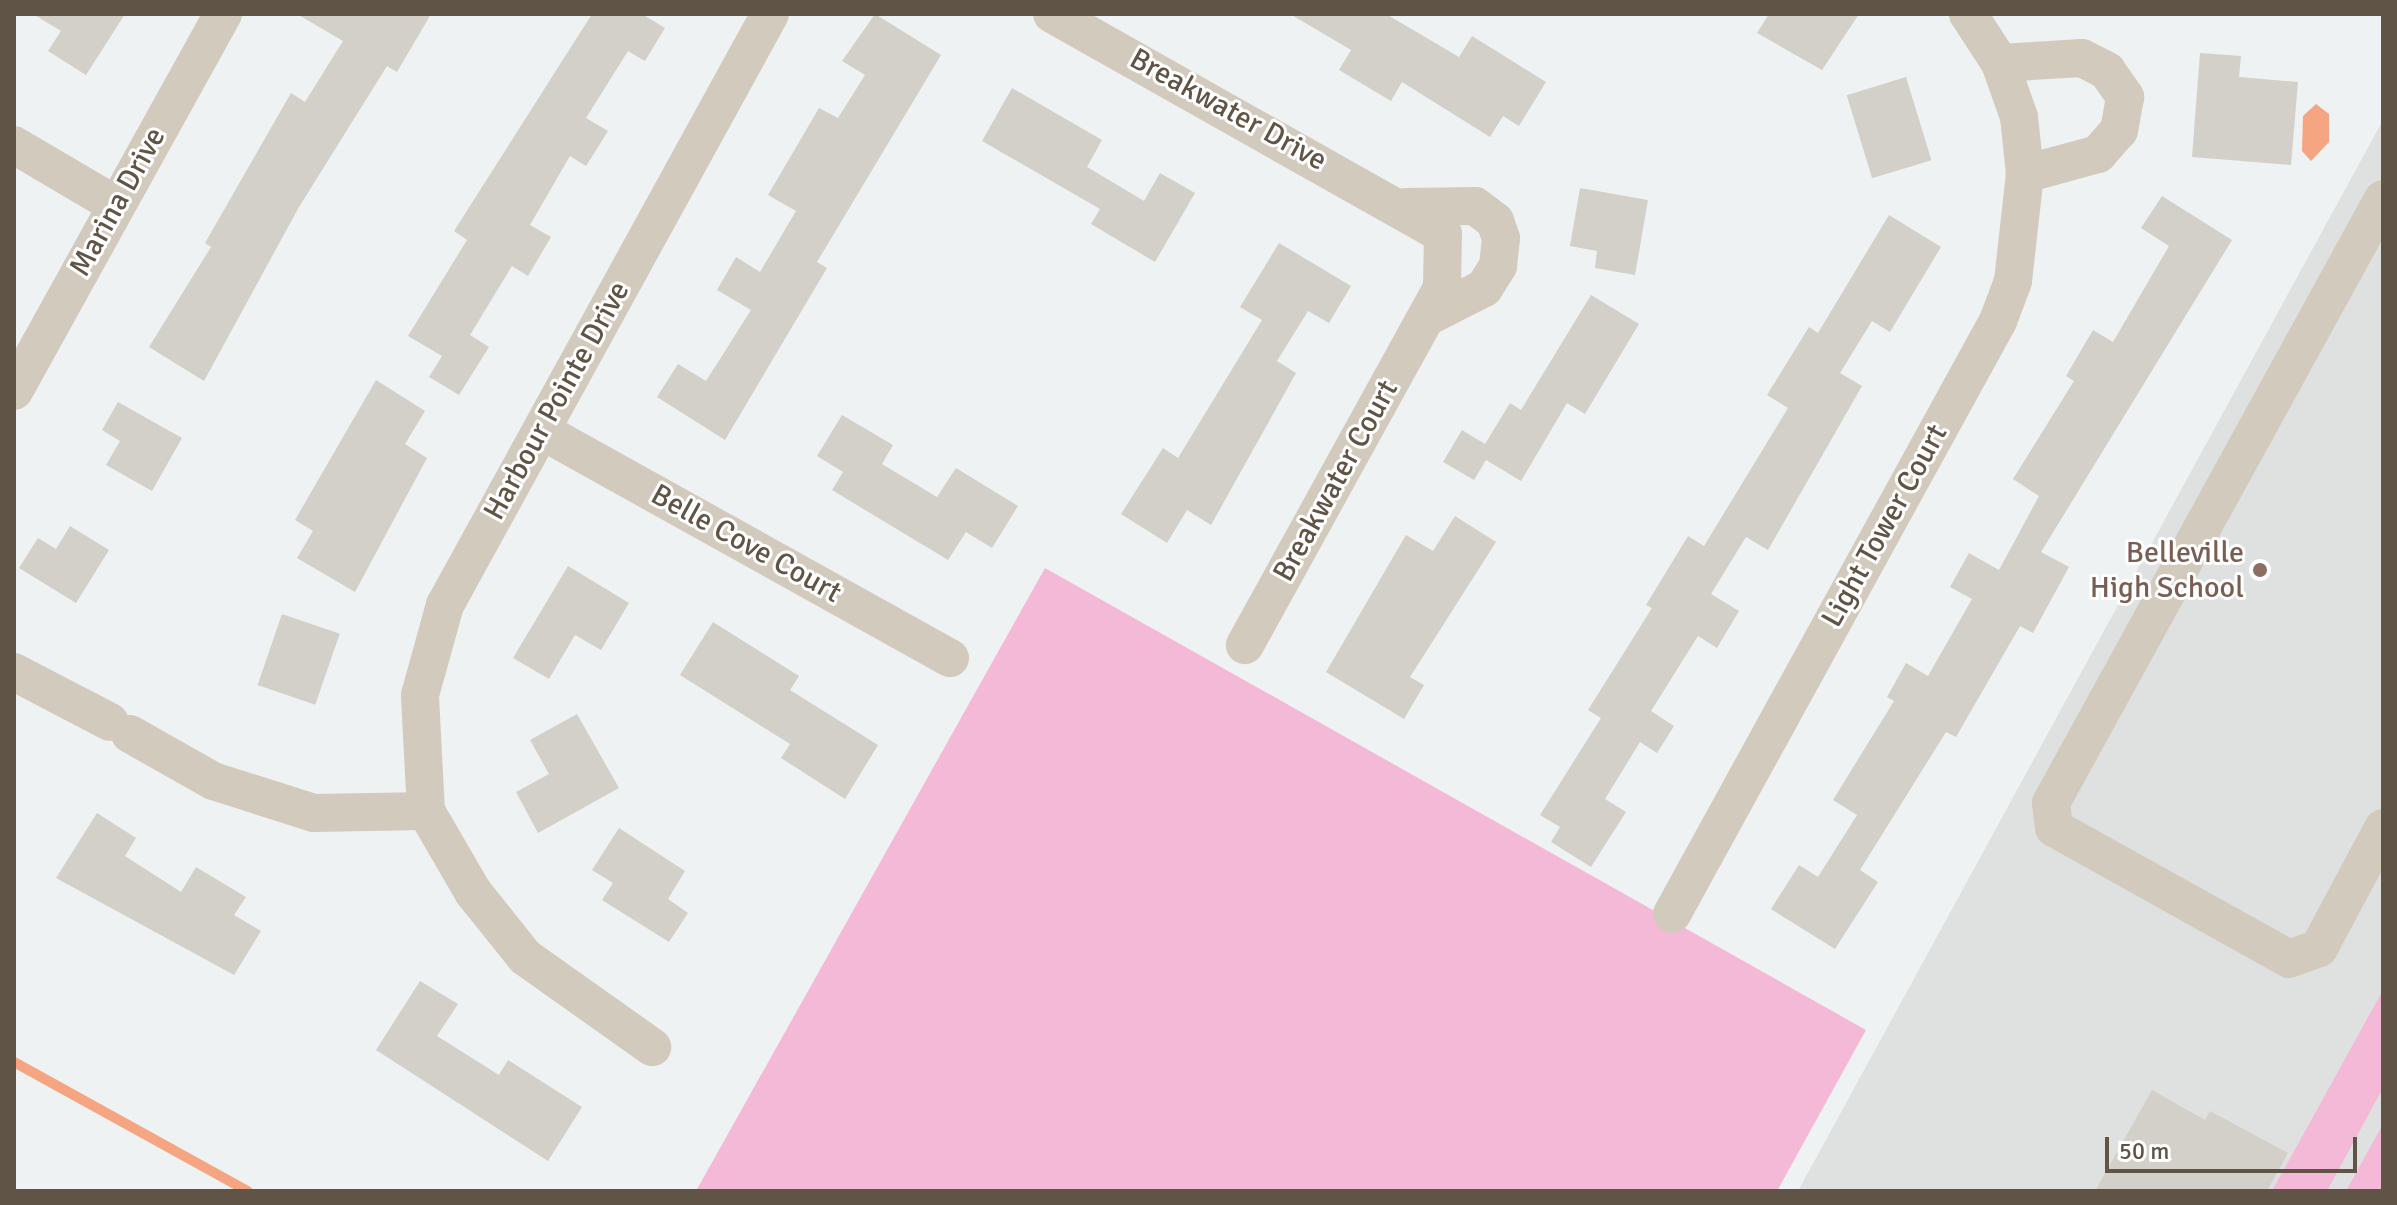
<!DOCTYPE html>
<html>
<head>
<meta charset="utf-8">
<style>
  body { margin:0 }
  #map { position:relative; width:2397px; height:1205px; overflow:hidden; background:#eff2f2; font-family:Signika,sans-serif }
  div>[style] { position:absolute }
  [style*='--x'] { left:calc(var(--x)*1px); top:calc(var(--y)*1px); width:calc(var(--w)*1px); rotate:calc(var(--a)*1deg) }
  .education>* { inset:0; background:#dee1e0 }
  .green>* { inset:0; background:#f4b9d7 }
  .water>* { inset:0; background:#f5a582 }
  .stream>* { height:10px; margin:-5px; padding:0 5px; transform-origin:5px; border-radius:5px; background:#f5a582 }
  .building>* { inset:0; background:#d2d0c8; transform-origin:0 0 }
  .minor>* { height:38px; margin:-19px; padding:0 19px; transform-origin:19px; border-radius:19px; background:#d3cabe }
  .dots>* { width:22px; height:22px; translate:-50% -50%; box-sizing:border-box; border:4px solid #fff; border-radius:50% }
  span { translate:-50% -50%; white-space:nowrap; text-align:center; line-height:1.15; -webkit-text-stroke:6px #fff; paint-order:stroke }
  .street-label { font-size:30px; color:#5f5445 }
  .education-label { font-size:30px; color:#785e54 }
  .right { translate:-100% -50%; text-align:right }
  .frame { position:absolute; inset:0; border:16px solid #5f5445; pointer-events:none }
  .scale { position:absolute; left:2105px; top:1137px; width:252px; height:36px; box-sizing:border-box; border:4px solid #5f5445; border-top:0; padding-left:10px; font-size:24px; line-height:28px; white-space:nowrap; color:#5f5445; -webkit-text-stroke:6px #fff; paint-order:stroke }
</style>
</head>
<body>
<div id="map">
  <div class="education">
    <i style="clip-path:polygon(2383px 120px,2383px 1191px,1798px 1191px)"></i>
  </div>
  <div class="green">
    <i style="clip-path:polygon(1045px 568px,1866px 1030px,1777px 1191px,696px 1191px)"></i>
    <i style="clip-path:polygon(2383px 990px,2383px 1088px,2327px 1191px,2272px 1191px)"></i>
    <i style="clip-path:polygon(2383px 1124px,2383px 1191px,2346px 1191px)"></i>
  </div>
  <div class="water">
    <i style="clip-path:polygon(2316px 104px,2329px 114px,2329px 142px,2311px 161px,2302px 151px,2303px 116px)"></i>
  </div>
  <div class="stream">
    <i style="--x:14;--y:1062;--w:267;--a:28.9"></i>
  </div>
  <div class="building">
    <i style="clip-path:polygon(33px 14px,125px 14px,86px 75px,48px 51px,61px 31px)"></i>
    <i style="clip-path:polygon(297px 14px,431px 14px,397px 72px,387px 66px,299px 207px,204px 381px,149px 347px,211px 247px,205px 243px,291px 93px,305px 102px,343px 41px)"></i>
    <i style="clip-path:polygon(592px 14px,642px 14px,665px 28px,645px 61px,628px 51px,586px 118px,608px 131px,586px 166px,570px 156px,530px 225px,551px 237px,528px 276px,512px 266px,470px 335px,489px 347px,459px 395px,429px 377px,442px 356px,408px 336px,467px 240px,454px 231px)"></i>
    <i style="clip-path:polygon(875px 14px,941px 55px,817px 262px,827px 268px,725px 440px,657px 397px,678px 364px,706px 381px,751px 310px,717px 290px,736px 257px,760px 272px,796px 211px,768px 195px,819px 108px,838px 118px,865px 75px,842px 61px)"></i>
    <i style="clip-path:polygon(1290px 14px,1386px 14px,1459px 57px,1472px 36px,1546px 82px,1519px 126px,1503px 116px,1490px 137px,1402px 82px,1391px 101px,1339px 70px,1351px 50px)"></i>
    <i style="clip-path:polygon(1769px 14px,1859px 14px,1822px 70px,1757px 33px)"></i>
    <i style="clip-path:polygon(2200px 53px,2241px 56px,2239px 77px,2298px 82px,2291px 165px,2192px 157px)"></i>
    <i style="left:1906px;top:77px;width:87px;height:62px;rotate:73deg"></i>
    <i style="clip-path:polygon(1012px 88px,1102px 140px,1087px 167px,1144px 201px,1160px 173px,1195px 193px,1155px 262px,1091px 224px,1100px 209px,982px 141px)"></i>
    <i style="clip-path:polygon(1580px 188px,1648px 200px,1635px 275px,1595px 268px,1597px 251px,1570px 246px)"></i>
    <i style="clip-path:polygon(2162px 196px,2232px 240px,2041px 552px,2069px 567px,2033px 633px,2020px 626px,1956px 737px,1946px 732px,1860px 870px,1878px 882px,1835px 949px,1771px 909px,1799px 865px,1818px 877px,1857px 815px,1833px 800px,1894px 701px,1887px 697px,1906px 663px,1928px 676px,1972px 599px,1950px 587px,1969px 553px,1999px 570px,2039px 496px,2013px 479px,2074px 381px,2066px 376px,2093px 330px,2113px 342px,2169px 246px,2141px 228px)"></i>
    <i style="clip-path:polygon(1889px 215px,1941px 247px,1890px 332px,1872px 321px,1840px 373px,1862px 386px,1768px 550px,1746px 537px,1711px 594px,1739px 611px,1717px 648px,1698px 636px,1651px 711px,1674px 726px,1657px 753px,1640px 742px,1605px 799px,1626px 812px,1591px 867px,1551px 842px,1560px 827px,1540px 815px,1601px 718px,1588px 710px,1652px 608px,1646px 605px,1688px 536px,1704px 546px,1788px 408px,1767px 395px,1809px 327px,1818px 333px)"></i>
    <i style="clip-path:polygon(1279px 243px,1351px 286px,1329px 323px,1308px 311px,1277px 361px,1296px 373px,1211px 525px,1187px 510px,1167px 543px,1121px 514px,1163px 448px,1178px 458px,1262px 320px,1240px 307px)"></i>
    <i style="clip-path:polygon(1591px 295px,1639px 324px,1585px 414px,1567px 403px,1521px 481px,1486px 460px,1474px 480px,1443px 462px,1462px 430px,1485px 444px,1510px 403px,1521px 410px)"></i>
    <i style="clip-path:polygon(376px 380px,425px 411px,405px 444px,427px 458px,355px 592px,297px 558px,313px 531px,295px 520px)"></i>
    <i style="clip-path:polygon(118px 402px,182px 438px,152px 491px,106px 465px,120px 441px,102px 430px)"></i>
    <i style="clip-path:polygon(842px 415px,893px 445px,882px 464px,937px 497px,956px 468px,1018px 506px,992px 548px,966px 532px,948px 560px,832px 490px,843px 472px,817px 456px)"></i>
    <i style="clip-path:polygon(1455px 516px,1496px 542px,1410px 677px,1424px 685px,1404px 719px,1326px 672px,1406px 535px,1433px 551px)"></i>
    <i style="clip-path:polygon(70px 526px,109px 550px,76px 603px,19px 568px,38px 538px,56px 549px)"></i>
    <i style="clip-path:polygon(568px 566px,629px 603px,601px 650px,575px 635px,549px 679px,513px 658px)"></i>
    <i style="left:282px;top:614px;width:61px;height:75px;rotate:19deg"></i>
    <i style="clip-path:polygon(713px 622px,799px 676px,790px 690px,878px 745px,845px 799px,781px 758px,790px 744px,680px 675px)"></i>
    <i style="clip-path:polygon(577px 714px,619px 788px,538px 833px,516px 792px,549px 774px,530px 740px)"></i>
    <i style="clip-path:polygon(97px 813px,136px 838px,125px 856px,181px 892px,196px 867px,246px 897px,234px 915px,261px 931px,234px 975px,56px 878px)"></i>
    <i style="clip-path:polygon(619px 828px,685px 871px,668px 899px,688px 913px,669px 942px,602px 900px,613px 883px,592px 870px)"></i>
    <i style="clip-path:polygon(420px 981px,458px 1004px,437px 1036px,499px 1075px,508px 1060px,582px 1107px,548px 1161px,376px 1050px)"></i>
    <i style="clip-path:polygon(2152px 1090px,2205px 1120px,2210px 1111px,2288px 1153px,2267px 1191px,2095px 1191px)"></i>
  </div>
  <div class="minor">
    <i style="--x:1052;--y:14;--w:449;--a:29.4"></i>
    <i style="--x:1443;--y:234;--w:54;--a:91.1"></i>
    <i style="--x:1442;--y:288;--w:408;--a:118.9"></i>
    <i style="--x:2000;--y:63;--w:82;--a:-3.5"></i>
    <i style="--x:2082;--y:58;--w:28;--a:27"></i>
    <i style="--x:2107;--y:71;--w:32;--a:55"></i>
    <i style="--x:2125;--y:97;--w:34;--a:100"></i>
    <i style="--x:2119;--y:130;--w:32;--a:131"></i>
    <i style="--x:2098;--y:154;--w:76;--a:164.7"></i>
    <i style="--x:14;--y:145;--w:118;--a:30.5"></i>
    <i style="--x:2383;--y:199;--w:689;--a:118.8"></i>
    <i style="--x:2051;--y:803;--w:25;--a:83"></i>
    <i style="--x:2054;--y:828;--w:269;--a:29.1"></i>
    <i style="--x:2289;--y:959;--w:32;--a:-20"></i>
    <i style="--x:2319;--y:948;--w:136;--a:-61.9"></i>
    <i style="--x:1405;--y:207;--w:70;--a:-0.8"></i>
    <i style="--x:1475;--y:206;--w:25;--a:37"></i>
    <i style="--x:1495;--y:221;--w:18;--a:71"></i>
    <i style="--x:1501;--y:238;--w:28;--a:96"></i>
    <i style="--x:1498;--y:266;--w:26;--a:122"></i>
    <i style="--x:1484;--y:288;--w:64;--a:153"></i>
    <i style="--x:14;--y:391;--w:431;--a:-61"></i>
    <i style="--x:542;--y:431;--w:467;--a:29.1"></i>
    <i style="--x:14;--y:672;--w:108;--a:27.5"></i>
    <i style="--x:130;--y:734;--w:95;--a:29.5"></i>
    <i style="--x:213;--y:781;--w:106;--a:17.6"></i>
    <i style="--x:314;--y:813;--w:112;--a:-1"></i>
    <i style="--x:426;--y:811;--w:94;--a:59.9"></i>
    <i style="--x:473;--y:892;--w:83;--a:51.3"></i>
    <i style="--x:525;--y:957;--w:156;--a:35.3"></i>
    <i style="--x:426;--y:811;--w:116;--a:-93"></i>
    <i style="--x:420;--y:695;--w:93;--a:-74.5"></i>
    <i style="--x:445;--y:605;--w:674;--a:-61.19"></i>
    <i style="--x:1672;--y:914;--w:677;--a:-61.2"></i>
    <i style="--x:1998;--y:321;--w:43;--a:-69.4"></i>
    <i style="--x:2013;--y:281;--w:108;--a:-83.6"></i>
    <i style="--x:2025;--y:174;--w:57;--a:-96"></i>
    <i style="--x:2019;--y:117;--w:57;--a:-109.4"></i>
    <i style="--x:2000;--y:63;--w:59;--a:-123.1"></i>
  </div>
  <div class="dots">
    <i style="left:2260px;top:570px;background:#8d6e63"></i>
  </div>
  <div class="street-label">
    <span style="left:1228px;top:110px;rotate:29deg">Breakwater Drive</span>
    <span style="left:118px;top:202px;rotate:-61deg">Marina Drive</span>
    <span style="left:557px;top:401px;rotate:-61deg">Harbour Pointe Drive</span>
    <span style="left:1336px;top:481px;rotate:-61deg">Breakwater Court</span>
    <span style="left:1885px;top:526px;rotate:-61deg">Light Tower Court</span>
    <span style="left:746px;top:544px;rotate:29deg">Belle Cove Court</span>
  </div>
  <div class="education-label">
    <span class="right" style="left:2244px;top:570px">Belleville<br>High School</span>
  </div>
  <div class="frame"></div>
  <div class="scale">50 m</div>
</div>
</body>
</html>
